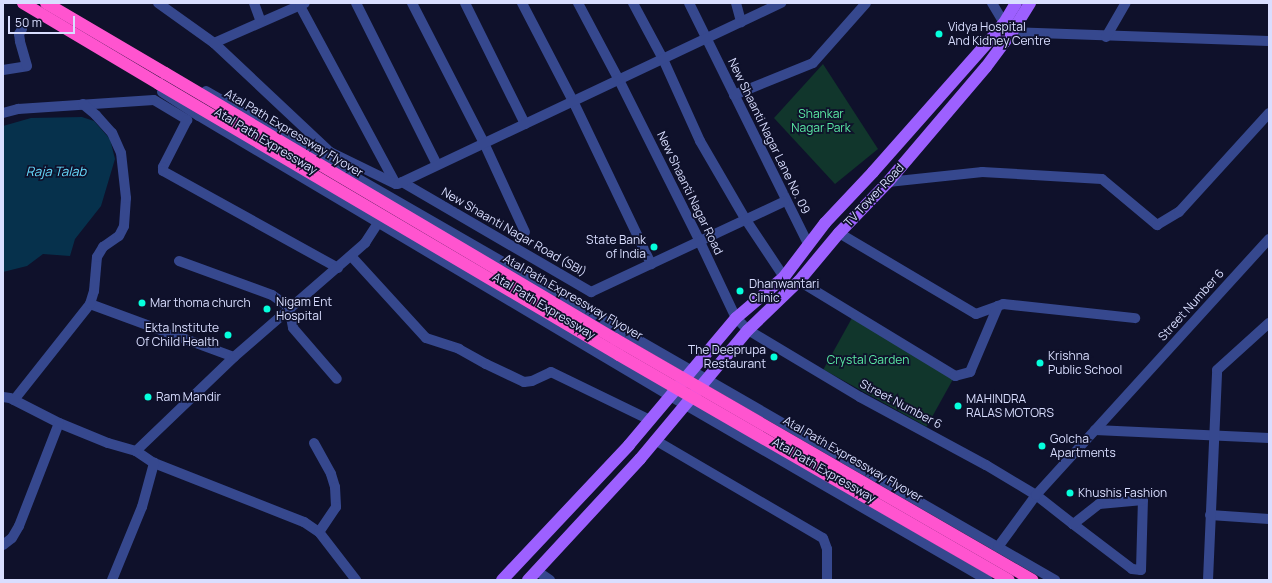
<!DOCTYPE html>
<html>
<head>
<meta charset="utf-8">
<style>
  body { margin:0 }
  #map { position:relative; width:1272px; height:583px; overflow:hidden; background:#0f112b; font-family:Manrope,sans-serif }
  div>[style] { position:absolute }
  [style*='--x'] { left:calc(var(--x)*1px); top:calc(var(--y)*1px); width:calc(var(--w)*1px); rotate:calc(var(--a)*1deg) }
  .green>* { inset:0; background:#11362c; transform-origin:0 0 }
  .water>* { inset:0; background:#06314c }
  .minor>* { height:10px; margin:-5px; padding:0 5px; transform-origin:5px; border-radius:5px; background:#36488e }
  .major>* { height:12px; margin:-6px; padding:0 6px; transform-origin:6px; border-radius:6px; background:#9d60ff }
  .highway>* { height:12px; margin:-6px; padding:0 6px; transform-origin:6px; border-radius:6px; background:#ff54cf }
  .highway-bridge>* { height:12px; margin:-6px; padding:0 6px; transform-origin:6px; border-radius:6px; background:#ff54cf }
  .dots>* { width:11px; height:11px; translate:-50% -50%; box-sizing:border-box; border:2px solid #0f112b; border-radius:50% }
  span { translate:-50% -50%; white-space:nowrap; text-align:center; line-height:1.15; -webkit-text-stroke:3.5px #0f112b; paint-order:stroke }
  .poi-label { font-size:12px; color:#d9deff }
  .left { translate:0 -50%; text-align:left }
  .right { translate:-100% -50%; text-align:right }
  .park-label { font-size:12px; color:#5ae9a3 }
  .street-label { font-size:12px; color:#d9deff }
  .water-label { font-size:13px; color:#67ddff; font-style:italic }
  .frame { position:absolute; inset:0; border:4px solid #d9deff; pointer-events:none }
  .scale { position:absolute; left:8px; top:16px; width:67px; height:18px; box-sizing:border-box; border:2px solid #d9deff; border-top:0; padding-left:5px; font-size:12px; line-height:14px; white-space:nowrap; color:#d9deff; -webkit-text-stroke:3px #0f112b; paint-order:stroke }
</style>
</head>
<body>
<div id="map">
  <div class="green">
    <i style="clip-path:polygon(823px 64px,878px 149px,835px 184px,774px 118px)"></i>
    <i style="left:852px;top:318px;width:118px;height:59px;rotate:29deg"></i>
  </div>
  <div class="water">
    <i style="clip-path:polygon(82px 117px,94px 121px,110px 139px,115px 159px,101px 206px,75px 239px,70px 256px,43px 254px,27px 266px,3px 272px,3px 126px,31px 118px)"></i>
  </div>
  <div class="minor">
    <i style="--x:158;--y:3;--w:69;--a:35.5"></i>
    <i style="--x:214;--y:43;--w:99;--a:-23.7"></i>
    <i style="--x:254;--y:3;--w:20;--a:70"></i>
    <i style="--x:356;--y:3;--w:181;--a:63.4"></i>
    <i style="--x:412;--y:3;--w:157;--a:62.8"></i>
    <i style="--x:484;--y:143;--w:98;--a:65.3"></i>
    <i style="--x:465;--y:3;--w:135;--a:63.6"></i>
    <i style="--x:522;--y:3;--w:110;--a:62.5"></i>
    <i style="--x:573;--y:101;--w:181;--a:64.4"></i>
    <i style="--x:578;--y:3;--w:87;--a:62"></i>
    <i style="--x:619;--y:80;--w:181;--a:63.4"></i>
    <i style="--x:700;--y:242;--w:84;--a:64.7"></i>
    <i style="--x:736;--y:318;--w:17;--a:45"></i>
    <i style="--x:748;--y:330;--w:131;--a:30.9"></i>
    <i style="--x:860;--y:397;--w:143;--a:28.4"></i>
    <i style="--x:986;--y:465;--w:58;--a:31"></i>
    <i style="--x:1036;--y:495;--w:47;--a:38.1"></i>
    <i style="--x:1073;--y:524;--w:74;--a:37.3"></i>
    <i style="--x:1132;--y:569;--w:9;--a:6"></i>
    <i style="--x:1141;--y:570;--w:70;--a:-88.4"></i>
    <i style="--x:1143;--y:500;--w:44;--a:174.8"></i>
    <i style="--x:1099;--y:504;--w:33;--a:142"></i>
    <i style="--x:633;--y:3;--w:64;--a:61.8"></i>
    <i style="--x:663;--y:59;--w:90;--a:65.7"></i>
    <i style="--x:700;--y:141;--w:91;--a:59.8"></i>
    <i style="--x:746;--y:220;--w:69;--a:56.3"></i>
    <i style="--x:689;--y:3;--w:269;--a:63.7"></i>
    <i style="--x:736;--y:3;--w:20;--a:75"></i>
    <i style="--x:992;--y:3;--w:23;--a:59"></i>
    <i style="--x:300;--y:6;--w:202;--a:61.7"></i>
    <i style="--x:1012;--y:32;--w:257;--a:2"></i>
    <i style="--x:1106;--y:37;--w:39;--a:-60"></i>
    <i style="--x:214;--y:43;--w:159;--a:43.2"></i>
    <i style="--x:330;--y:152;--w:73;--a:25.9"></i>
    <i style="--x:3;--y:70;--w:24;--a:-9"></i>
    <i style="--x:27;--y:66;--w:26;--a:-106"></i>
    <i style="--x:20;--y:41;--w:7;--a:-98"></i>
    <i style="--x:19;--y:34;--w:6;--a:-59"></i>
    <i style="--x:206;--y:91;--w:980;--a:29.94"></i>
    <i style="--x:162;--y:92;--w:44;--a:33"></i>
    <i style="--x:199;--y:116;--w:548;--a:30.73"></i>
    <i style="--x:670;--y:396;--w:367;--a:30.1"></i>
    <i style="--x:734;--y:95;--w:85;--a:-22.1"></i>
    <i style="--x:813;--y:63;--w:80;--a:-48.5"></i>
    <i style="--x:3;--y:113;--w:16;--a:-15"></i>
    <i style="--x:18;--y:109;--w:136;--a:-3.8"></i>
    <i style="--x:154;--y:100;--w:39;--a:31"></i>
    <i style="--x:187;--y:120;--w:53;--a:117.1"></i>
    <i style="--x:163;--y:167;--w:4;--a:90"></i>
    <i style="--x:163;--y:171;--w:200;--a:29"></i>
    <i style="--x:402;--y:182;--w:219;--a:30.2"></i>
    <i style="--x:591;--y:292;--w:214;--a:-25.1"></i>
    <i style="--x:888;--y:182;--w:95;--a:-6.1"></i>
    <i style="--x:982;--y:172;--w:120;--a:3.3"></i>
    <i style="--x:1102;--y:179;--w:72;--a:39.9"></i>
    <i style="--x:1157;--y:225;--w:26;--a:-31"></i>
    <i style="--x:1179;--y:212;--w:134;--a:-47.7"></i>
    <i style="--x:398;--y:184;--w:424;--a:-25.3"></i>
    <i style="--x:839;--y:233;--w:159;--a:30.6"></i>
    <i style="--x:976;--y:314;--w:29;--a:-20"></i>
    <i style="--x:1003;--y:304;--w:133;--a:6.1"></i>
    <i style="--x:351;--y:256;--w:111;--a:47.6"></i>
    <i style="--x:426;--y:338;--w:35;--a:18"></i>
    <i style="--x:459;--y:349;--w:31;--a:29"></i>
    <i style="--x:486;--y:364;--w:42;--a:25.3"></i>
    <i style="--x:524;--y:382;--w:8;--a:-7"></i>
    <i style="--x:532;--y:381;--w:21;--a:-25"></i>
    <i style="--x:551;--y:372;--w:110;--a:25.9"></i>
    <i style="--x:179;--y:261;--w:99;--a:20.1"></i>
    <i style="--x:272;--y:295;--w:21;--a:35"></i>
    <i style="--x:289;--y:307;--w:21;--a:79"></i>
    <i style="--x:293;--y:328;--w:67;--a:49.2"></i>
    <i style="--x:799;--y:281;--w:183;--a:31.3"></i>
    <i style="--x:955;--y:376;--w:16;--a:-15"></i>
    <i style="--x:970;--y:372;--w:72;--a:-67"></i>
    <i style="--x:90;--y:304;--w:153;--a:20.2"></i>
    <i style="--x:3;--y:397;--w:7;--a:8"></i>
    <i style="--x:10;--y:398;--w:55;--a:27"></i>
    <i style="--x:59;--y:423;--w:53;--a:22.2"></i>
    <i style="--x:108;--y:443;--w:29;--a:16"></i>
    <i style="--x:136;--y:451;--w:22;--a:34"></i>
    <i style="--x:154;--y:463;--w:161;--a:21.5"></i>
    <i style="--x:304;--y:522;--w:18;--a:34"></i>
    <i style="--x:319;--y:532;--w:61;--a:52.4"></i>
    <i style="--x:14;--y:400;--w:122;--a:-51.6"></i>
    <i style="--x:90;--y:304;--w:14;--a:-73"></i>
    <i style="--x:94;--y:291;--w:34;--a:-85"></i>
    <i style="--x:97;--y:257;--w:12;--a:-59"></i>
    <i style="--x:103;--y:247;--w:19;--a:-35"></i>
    <i style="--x:119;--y:236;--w:11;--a:-63"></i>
    <i style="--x:124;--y:226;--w:28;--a:-86"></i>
    <i style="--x:126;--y:198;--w:45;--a:-96.3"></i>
    <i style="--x:121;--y:153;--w:22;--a:-114"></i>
    <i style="--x:112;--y:133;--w:24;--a:-132"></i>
    <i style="--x:96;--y:115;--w:17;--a:-140"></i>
    <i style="--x:1095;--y:430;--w:174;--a:2.6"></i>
    <i style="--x:655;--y:440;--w:194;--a:30.3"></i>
    <i style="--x:823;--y:538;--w:12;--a:70"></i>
    <i style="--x:827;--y:549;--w:31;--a:90"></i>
    <i style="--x:314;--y:443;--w:35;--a:61"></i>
    <i style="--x:331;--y:474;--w:14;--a:73"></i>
    <i style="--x:335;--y:487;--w:20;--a:87"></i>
    <i style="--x:336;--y:507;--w:30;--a:124"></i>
    <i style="--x:136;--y:451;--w:136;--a:-43.8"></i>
    <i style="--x:234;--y:357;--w:174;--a:-41"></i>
    <i style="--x:365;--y:243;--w:24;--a:-57"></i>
    <i style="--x:1210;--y:515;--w:59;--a:3.9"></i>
    <i style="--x:3;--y:545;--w:11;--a:-38"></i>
    <i style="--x:12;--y:538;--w:14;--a:-60"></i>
    <i style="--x:19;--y:526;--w:110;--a:-68.8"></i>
    <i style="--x:998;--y:547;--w:64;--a:-53.8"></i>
    <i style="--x:1036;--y:495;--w:346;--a:-47.7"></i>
    <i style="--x:537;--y:571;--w:16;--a:35"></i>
    <i style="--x:112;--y:580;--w:79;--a:-67.7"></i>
    <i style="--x:142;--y:507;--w:46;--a:-74.7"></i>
    <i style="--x:1208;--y:580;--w:210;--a:-87.5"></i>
    <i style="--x:1217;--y:370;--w:70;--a:-42.1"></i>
  </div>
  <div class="major">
    <i style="--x:502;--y:580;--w:185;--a:-46.7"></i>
    <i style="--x:629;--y:445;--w:166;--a:-49.9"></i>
    <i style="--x:736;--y:318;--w:63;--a:-40.5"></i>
    <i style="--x:784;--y:277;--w:68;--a:-52.8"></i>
    <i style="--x:825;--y:223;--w:70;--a:-46.7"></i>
    <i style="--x:873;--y:172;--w:184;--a:-48.5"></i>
    <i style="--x:995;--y:34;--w:14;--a:-51"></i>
    <i style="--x:1004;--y:23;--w:23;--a:-59"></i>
    <i style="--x:528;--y:580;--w:165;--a:-47.2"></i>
    <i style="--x:640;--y:459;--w:168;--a:-50.1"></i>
    <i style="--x:748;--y:330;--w:71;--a:-43.9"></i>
    <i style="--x:799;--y:281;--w:62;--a:-50.2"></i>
    <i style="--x:839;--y:233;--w:71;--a:-46.1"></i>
    <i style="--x:888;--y:182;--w:151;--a:-49.6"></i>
    <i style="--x:986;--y:67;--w:44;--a:-53.4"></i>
    <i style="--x:1012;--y:32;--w:34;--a:-58"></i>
  </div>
  <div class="highway">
    <i style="--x:23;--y:3;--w:158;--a:30.8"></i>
    <i style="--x:46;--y:3;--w:138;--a:30.5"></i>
  </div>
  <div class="highway-bridge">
    <i style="--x:165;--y:73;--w:523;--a:30.59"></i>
    <i style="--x:615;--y:339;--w:482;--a:30"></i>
    <i style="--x:159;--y:84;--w:534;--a:30.5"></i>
    <i style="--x:619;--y:355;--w:450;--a:30"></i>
  </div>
  <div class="dots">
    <i style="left:939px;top:34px;background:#05ffdc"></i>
    <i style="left:654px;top:247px;background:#05ffdc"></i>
    <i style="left:740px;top:291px;background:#05ffdc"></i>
    <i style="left:142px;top:303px;background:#05ffdc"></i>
    <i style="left:267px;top:309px;background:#05ffdc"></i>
    <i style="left:228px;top:335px;background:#05ffdc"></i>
    <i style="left:774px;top:357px;background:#05ffdc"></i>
    <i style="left:1040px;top:363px;background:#05ffdc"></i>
    <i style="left:148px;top:397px;background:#05ffdc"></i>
    <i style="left:958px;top:406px;background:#05ffdc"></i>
    <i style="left:1042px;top:446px;background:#05ffdc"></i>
    <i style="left:1070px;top:493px;background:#05ffdc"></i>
  </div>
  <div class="poi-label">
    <span class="left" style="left:948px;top:34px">Vidya Hospital<br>And Kidney Centre</span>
    <span class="right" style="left:646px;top:247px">State Bank<br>of India</span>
    <span class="left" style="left:749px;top:291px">Dhanwantari<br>Clinic</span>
    <span class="left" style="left:276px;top:309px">Nigam Ent<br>Hospital</span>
    <span class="left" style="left:150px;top:303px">Mar thoma church</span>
    <span class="right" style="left:219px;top:335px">Ekta Institute<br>Of Child Health</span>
    <span class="right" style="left:766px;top:357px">The Deeprupa<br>Restaurant</span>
    <span class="left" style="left:1048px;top:363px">Krishna<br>Public School</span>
    <span class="left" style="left:156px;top:397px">Ram Mandir</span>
    <span class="left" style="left:966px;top:406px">MAHINDRA<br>RALAS MOTORS</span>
    <span class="left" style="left:1050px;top:446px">Golcha<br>Apartments</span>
    <span class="left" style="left:1078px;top:493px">Khushis Fashion</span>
  </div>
  <div class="park-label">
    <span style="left:821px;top:121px">Shankar<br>Nagar Park</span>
    <span style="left:868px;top:360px">Crystal Garden</span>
  </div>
  <div class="street-label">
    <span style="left:294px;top:133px;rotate:31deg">Atal Path Expressway Flyover</span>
    <span style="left:769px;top:136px;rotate:64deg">New Shaanti Nagar Lane No. 09</span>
    <span style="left:266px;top:141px;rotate:31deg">Atal Path Expressway</span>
    <span style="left:690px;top:193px;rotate:64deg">New Shaanti Nagar Road</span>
    <span style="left:874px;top:195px;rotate:-47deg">TV Tower Road</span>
    <span style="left:514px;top:232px;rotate:30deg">New Shaanti Nagar Road (SBI)</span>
    <span style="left:573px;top:297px;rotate:30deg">Atal Path Expressway Flyover</span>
    <span style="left:1191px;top:305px;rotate:-48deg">Street Number 6</span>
    <span style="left:544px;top:306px;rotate:31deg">Atal Path Expressway</span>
    <span style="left:901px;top:404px;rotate:28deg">Street Number 6</span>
    <span style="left:853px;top:459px;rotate:30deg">Atal Path Expressway Flyover</span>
    <span style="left:824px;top:470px;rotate:30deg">Atal Path Expressway</span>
  </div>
  <div class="water-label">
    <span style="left:56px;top:171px">Raja Talab</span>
  </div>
  <div class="frame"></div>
  <div class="scale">50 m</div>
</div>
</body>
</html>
